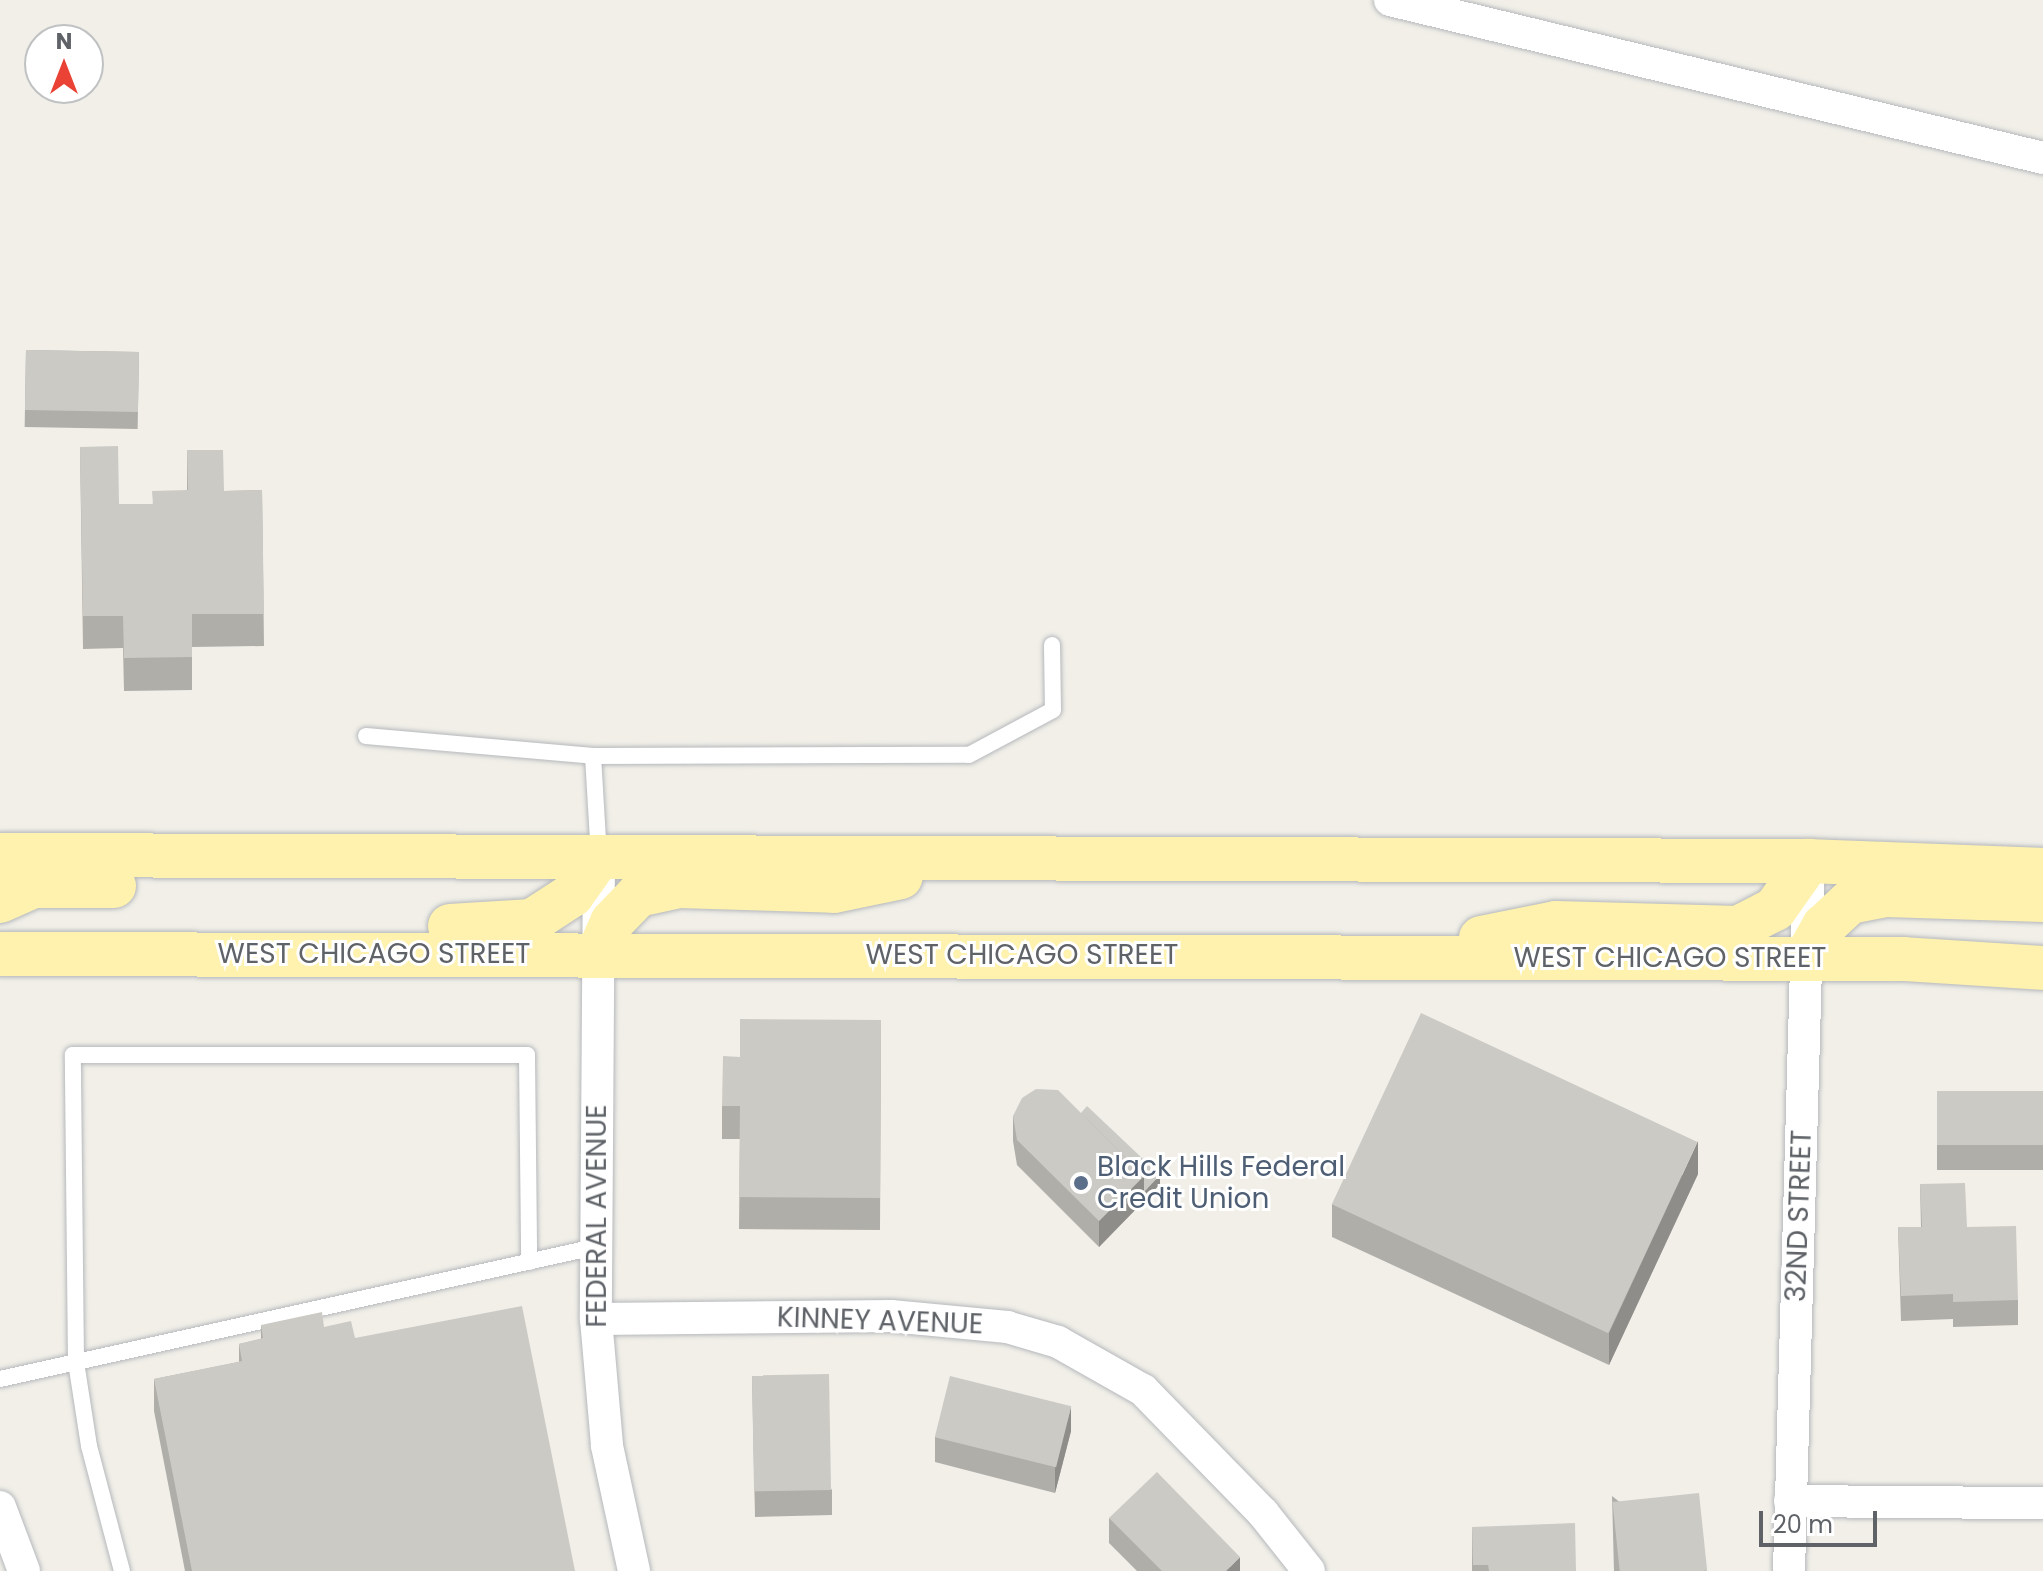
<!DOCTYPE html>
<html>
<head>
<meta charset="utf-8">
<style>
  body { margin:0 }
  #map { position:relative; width:2043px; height:1571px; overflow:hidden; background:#f1efe8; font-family:Poppins,sans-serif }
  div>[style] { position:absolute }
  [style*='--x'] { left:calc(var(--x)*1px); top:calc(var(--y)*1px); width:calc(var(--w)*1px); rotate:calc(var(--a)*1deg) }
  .roads { filter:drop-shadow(0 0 2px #b5b8bc) drop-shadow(0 0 2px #b5b8bc) }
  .lane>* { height:16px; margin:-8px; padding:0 8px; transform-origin:8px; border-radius:8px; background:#fff }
  .street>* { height:32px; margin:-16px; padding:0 16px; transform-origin:16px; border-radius:16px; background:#fff }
  .primary>* { height:44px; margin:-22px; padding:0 22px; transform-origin:22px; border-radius:22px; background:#fff2af }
  .wall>* { inset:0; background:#afaea9; transform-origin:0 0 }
  .shaded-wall>* { inset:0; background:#8f8d8a }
  .building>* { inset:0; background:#cccac5; transform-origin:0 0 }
  .dots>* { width:22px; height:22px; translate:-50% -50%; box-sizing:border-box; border:4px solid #fff; border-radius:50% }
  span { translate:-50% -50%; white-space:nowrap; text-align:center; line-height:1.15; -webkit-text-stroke:6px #fff; paint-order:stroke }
  .street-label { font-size:28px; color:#5f6368 }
  .service-label { font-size:28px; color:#4e5e75 }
  .left { translate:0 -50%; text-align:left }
  .north { position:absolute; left:24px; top:24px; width:80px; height:80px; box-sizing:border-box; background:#fff; border:2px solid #bfc1c3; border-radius:50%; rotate:0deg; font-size:22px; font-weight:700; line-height:32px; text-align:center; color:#5f6368 }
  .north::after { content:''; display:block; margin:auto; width:28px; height:36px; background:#ea4335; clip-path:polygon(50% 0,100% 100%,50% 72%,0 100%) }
  .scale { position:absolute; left:1759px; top:1511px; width:118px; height:36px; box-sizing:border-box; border:4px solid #5f6368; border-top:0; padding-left:10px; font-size:24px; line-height:28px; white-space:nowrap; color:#5f6368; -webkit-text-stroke:6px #fff; paint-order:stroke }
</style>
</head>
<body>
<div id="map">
  <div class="roads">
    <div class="lane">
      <i style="--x:366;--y:736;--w:228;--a:5"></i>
      <i style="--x:593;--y:756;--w:376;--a:-0.2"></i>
      <i style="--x:969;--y:755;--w:95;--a:-28.2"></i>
      <i style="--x:1053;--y:710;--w:65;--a:-90.9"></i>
      <i style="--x:593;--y:756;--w:100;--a:86.6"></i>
      <i style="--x:0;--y:1379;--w:609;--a:-12.51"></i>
      <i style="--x:122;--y:1571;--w:129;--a:-104.8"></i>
      <i style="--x:89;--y:1446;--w:85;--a:-98.8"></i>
      <i style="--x:76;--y:1362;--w:307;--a:-90.6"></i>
      <i style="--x:73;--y:1055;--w:454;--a:0"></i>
      <i style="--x:527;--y:1055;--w:207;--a:89.4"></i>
    </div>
    <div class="street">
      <i style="--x:1390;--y:0;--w:672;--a:13.6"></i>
      <i style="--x:599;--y:857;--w:462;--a:90.4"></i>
      <i style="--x:596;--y:1319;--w:127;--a:85"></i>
      <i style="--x:607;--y:1446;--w:128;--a:77.8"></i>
      <i style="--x:596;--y:1319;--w:295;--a:-0.6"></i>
      <i style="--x:891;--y:1316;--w:117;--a:5.4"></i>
      <i style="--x:1007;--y:1327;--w:53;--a:16.4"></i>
      <i style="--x:1058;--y:1342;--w:98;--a:29.5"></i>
      <i style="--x:1143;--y:1390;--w:172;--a:45.7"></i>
      <i style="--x:1263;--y:1513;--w:74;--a:51.6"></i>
      <i style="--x:1790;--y:1501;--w:253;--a:0.5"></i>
      <i style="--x:0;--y:1507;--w:68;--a:69.4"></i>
      <i style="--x:1789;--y:1571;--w:710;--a:-88.39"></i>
    </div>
    <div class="primary">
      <i style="--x:0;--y:855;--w:1809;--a:0.19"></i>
      <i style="--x:1809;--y:861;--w:234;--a:2.2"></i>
      <i style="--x:0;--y:901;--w:37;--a:-24"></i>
      <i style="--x:34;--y:886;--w:80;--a:0"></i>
      <i style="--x:450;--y:926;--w:82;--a:-3.5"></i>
      <i style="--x:532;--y:921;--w:48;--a:-33"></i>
      <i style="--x:572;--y:895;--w:47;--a:-54.6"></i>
      <i style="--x:1481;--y:938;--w:76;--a:-11.3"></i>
      <i style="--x:1556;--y:923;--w:182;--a:1.6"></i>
      <i style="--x:1738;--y:928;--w:42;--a:-27.2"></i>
      <i style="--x:1775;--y:909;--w:59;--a:-54.7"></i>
      <i style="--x:0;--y:954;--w:1904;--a:0.15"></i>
      <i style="--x:1904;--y:959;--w:139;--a:3.7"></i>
      <i style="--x:598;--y:954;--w:35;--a:-66"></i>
      <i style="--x:612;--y:922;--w:37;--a:-46"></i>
      <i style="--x:638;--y:895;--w:42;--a:-12.4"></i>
      <i style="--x:679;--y:886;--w:155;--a:1.8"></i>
      <i style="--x:834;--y:891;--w:68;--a:-11.8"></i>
      <i style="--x:1806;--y:958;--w:37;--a:-61"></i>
      <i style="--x:1824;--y:926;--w:35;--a:-43"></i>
      <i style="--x:1850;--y:902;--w:37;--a:-11"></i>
      <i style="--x:1886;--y:895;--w:157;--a:1.8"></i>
    </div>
  </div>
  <div class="wall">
    <i style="left:26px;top:350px;width:113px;height:77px;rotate:1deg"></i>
    <i style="clip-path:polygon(80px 447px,119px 504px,152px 504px,187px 490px,187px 450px,224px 491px,262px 490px,264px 646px,192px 647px,192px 690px,124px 691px,123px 648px,83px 649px)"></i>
    <i style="clip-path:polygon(881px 1020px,880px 1230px,739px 1229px,740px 1139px,722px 1139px,722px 1106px,740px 1057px)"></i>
    <i style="left:1937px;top:1091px;width:106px;height:79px"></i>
    <i style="clip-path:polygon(1081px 1113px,1160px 1184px,1099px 1247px,1017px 1165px,1013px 1141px,1013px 1116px)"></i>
    <i style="clip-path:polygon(1698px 1174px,1609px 1365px,1332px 1237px,1332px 1204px)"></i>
    <i style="clip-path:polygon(1920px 1184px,1967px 1227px,2018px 1300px,2018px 1325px,1953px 1327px,1953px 1319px,1901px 1321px,1898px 1227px,1921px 1227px)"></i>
    <i style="clip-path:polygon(261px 1325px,324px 1327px,355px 1338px,575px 1571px,185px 1571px,154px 1411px,154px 1379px,239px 1362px,239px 1344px,261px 1339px)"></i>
    <i style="clip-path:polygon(752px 1376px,832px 1490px,832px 1515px,755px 1517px)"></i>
    <i style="clip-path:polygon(1071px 1431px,1055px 1493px,935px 1462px,935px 1437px)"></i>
    <i style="clip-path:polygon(1612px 1496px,1707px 1571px,1614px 1571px)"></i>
    <i style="clip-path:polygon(1109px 1518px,1240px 1571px,1137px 1571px,1109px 1543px)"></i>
    <i style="clip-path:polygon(1472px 1527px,1576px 1571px,1472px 1571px)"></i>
  </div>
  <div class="shaded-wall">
    <i style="clip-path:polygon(1698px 1141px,1698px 1174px,1609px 1365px,1609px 1333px)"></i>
    <i style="clip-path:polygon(1160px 1175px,1160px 1184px,1144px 1201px,1144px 1192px)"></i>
    <i style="clip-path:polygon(1144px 1176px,1144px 1201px,1099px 1247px,1099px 1221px)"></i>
    <i style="clip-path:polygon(1071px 1406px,1071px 1431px,1055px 1493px,1055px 1467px)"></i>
    <i style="clip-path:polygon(1240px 1557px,1240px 1571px,1226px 1571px)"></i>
  </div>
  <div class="building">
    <i style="left:26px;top:350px;width:113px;height:60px;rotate:1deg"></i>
    <i style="clip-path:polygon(118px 446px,119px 504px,153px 504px,152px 491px,188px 490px,187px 450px,223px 450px,224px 491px,262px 490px,264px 614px,192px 614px,192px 657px,124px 658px,123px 616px,83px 616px,80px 447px)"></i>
    <i style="left:1421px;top:1013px;width:305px;height:211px;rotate:25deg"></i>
    <i style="clip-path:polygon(740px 1019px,881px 1020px,880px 1198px,739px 1197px,740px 1106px,722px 1106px,723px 1056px,740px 1057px)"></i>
    <i style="clip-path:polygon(1036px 1089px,1058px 1090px,1144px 1176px,1099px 1221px,1017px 1140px,1013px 1116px,1022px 1098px)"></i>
    <i style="left:1937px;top:1091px;width:106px;height:54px"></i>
    <i style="clip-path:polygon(1087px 1106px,1160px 1175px,1144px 1192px,1144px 1176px,1081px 1113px)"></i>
    <i style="clip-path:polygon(1965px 1183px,1967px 1227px,2016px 1226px,2018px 1300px,1953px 1302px,1953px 1294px,1901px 1296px,1898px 1227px,1922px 1227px,1920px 1184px)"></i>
    <i style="clip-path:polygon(522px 1306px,575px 1571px,192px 1571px,154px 1379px,242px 1361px,239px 1344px,263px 1338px,261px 1325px,322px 1312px,324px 1327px,351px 1321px,355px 1338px)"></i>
    <i style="left:829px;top:1374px;width:116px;height:77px;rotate:89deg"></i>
    <i style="left:950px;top:1376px;width:125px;height:63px;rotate:14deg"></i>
    <i style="clip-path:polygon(1157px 1472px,1240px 1557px,1226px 1571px,1162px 1571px,1109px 1518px)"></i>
    <i style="left:1699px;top:1493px;width:78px;height:87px;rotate:84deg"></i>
    <i style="clip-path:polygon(1575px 1523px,1576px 1571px,1489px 1571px,1488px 1565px,1473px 1565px,1472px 1527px)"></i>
  </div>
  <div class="dots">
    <i style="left:1081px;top:1183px;background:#5c6f8a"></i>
  </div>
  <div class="street-label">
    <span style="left:374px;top:954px">WEST CHICAGO STREET</span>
    <span style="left:1022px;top:955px">WEST CHICAGO STREET</span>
    <span style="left:1670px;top:958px">WEST CHICAGO STREET</span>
    <span style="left:597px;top:1216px;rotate:-90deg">FEDERAL AVENUE</span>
    <span style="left:1799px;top:1216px;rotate:-88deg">32ND STREET</span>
    <span style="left:880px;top:1321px;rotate:2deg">KINNEY AVENUE</span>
  </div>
  <div class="service-label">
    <span class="left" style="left:1097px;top:1183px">Black Hills Federal<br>Credit Union</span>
  </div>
  <div class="north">N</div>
  <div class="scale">20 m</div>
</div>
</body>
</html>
